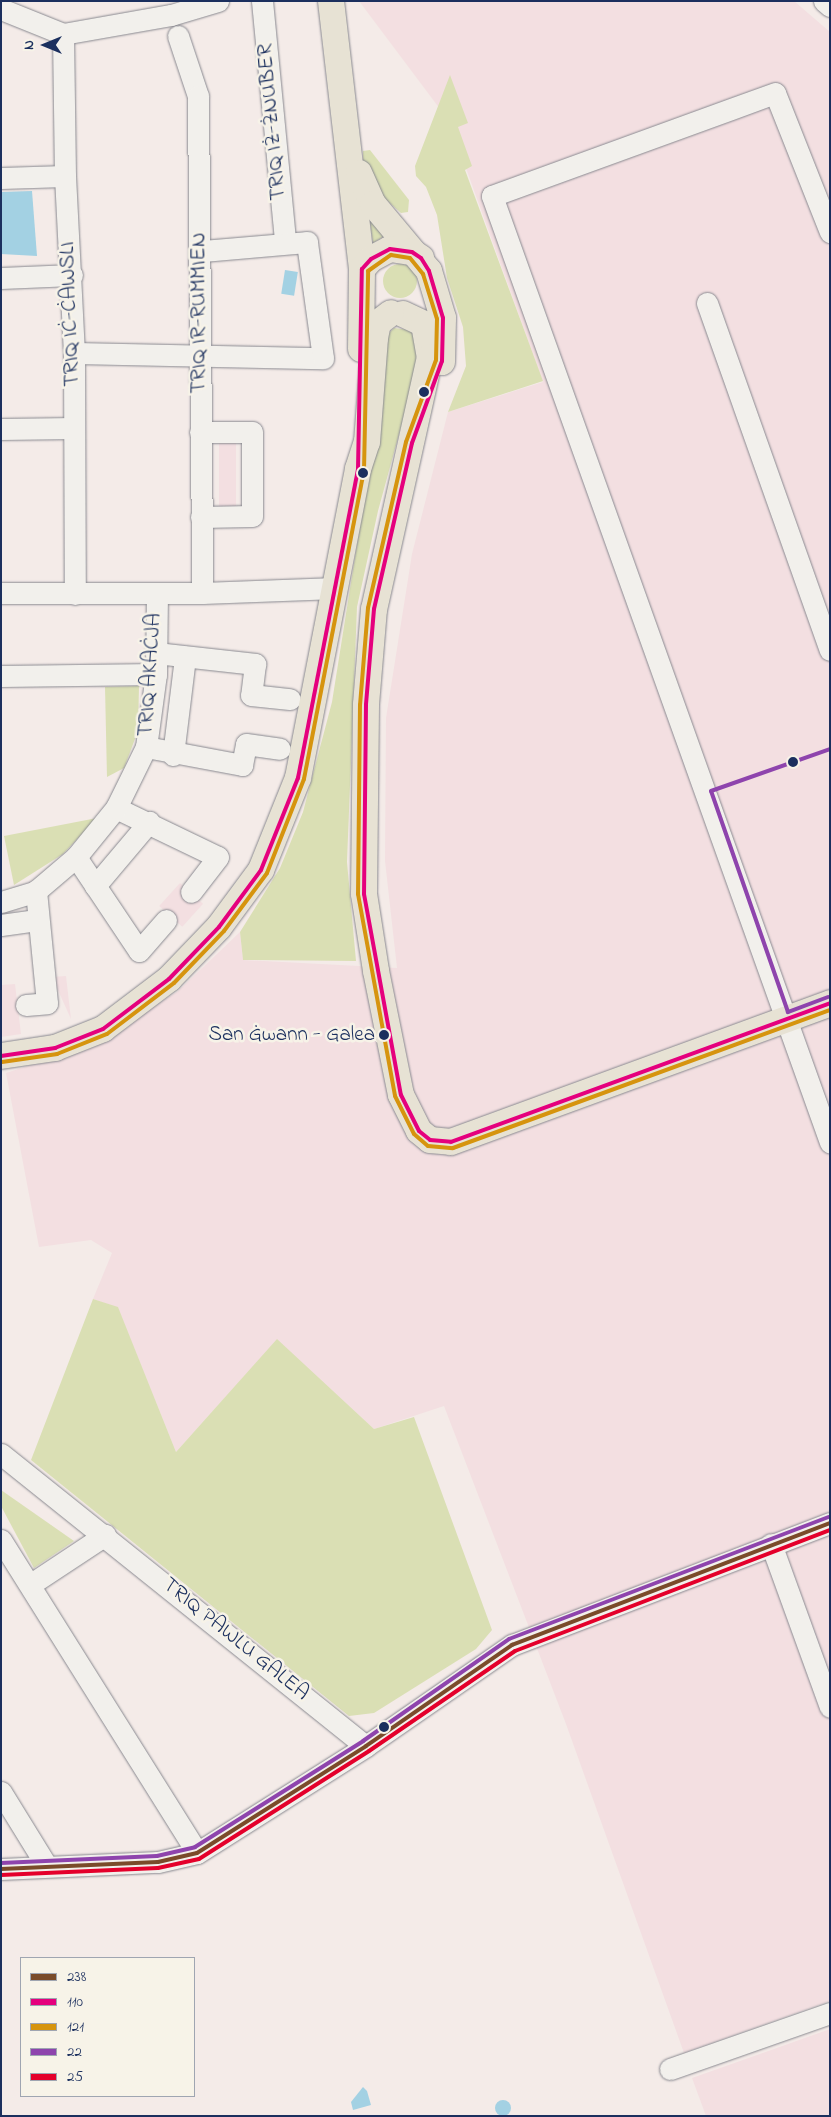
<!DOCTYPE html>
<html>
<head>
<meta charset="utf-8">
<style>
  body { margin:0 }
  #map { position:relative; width:831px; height:2117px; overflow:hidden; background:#f4ebe8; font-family:"Indie Flower",sans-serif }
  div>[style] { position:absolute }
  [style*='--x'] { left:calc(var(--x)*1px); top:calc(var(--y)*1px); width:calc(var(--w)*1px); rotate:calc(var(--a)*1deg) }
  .built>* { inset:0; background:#f3dfe1; transform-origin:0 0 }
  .green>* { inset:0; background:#dadfb4 }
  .round { border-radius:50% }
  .water>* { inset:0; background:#a3d1e3; transform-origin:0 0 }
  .roads { filter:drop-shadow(0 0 1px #898990) drop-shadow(0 0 1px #898990) }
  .minor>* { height:21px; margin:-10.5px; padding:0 10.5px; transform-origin:10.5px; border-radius:10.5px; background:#f2f0ec }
  .major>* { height:26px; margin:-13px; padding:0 13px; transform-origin:13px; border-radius:13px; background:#e7e2d4 }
  .bus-1>* { height:4px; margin:-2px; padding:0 2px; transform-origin:2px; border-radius:2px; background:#7a4b2a }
  .bus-2>* { height:4px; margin:-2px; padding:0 2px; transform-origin:2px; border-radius:2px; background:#e5007d }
  .bus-3>* { height:4px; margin:-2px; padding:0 2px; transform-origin:2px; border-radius:2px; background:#d6940e }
  .bus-4>* { height:4px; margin:-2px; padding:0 2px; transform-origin:2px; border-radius:2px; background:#8e44ad }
  .bus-5>* { height:4px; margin:-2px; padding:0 2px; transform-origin:2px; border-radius:2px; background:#e4002b }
  .dots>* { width:14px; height:14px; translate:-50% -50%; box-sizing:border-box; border:2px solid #f7f3e8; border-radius:50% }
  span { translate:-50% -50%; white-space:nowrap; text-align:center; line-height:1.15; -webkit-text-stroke:5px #f7f3e8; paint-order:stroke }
  .bus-label { font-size:21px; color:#1b2f5e }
  .right { translate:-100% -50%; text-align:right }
  .street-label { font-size:22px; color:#1b2f5e }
  .frame { position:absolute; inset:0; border:2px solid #1b2f5e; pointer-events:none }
  .legend { position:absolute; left:20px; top:1957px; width:175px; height:140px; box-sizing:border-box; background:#f7f3e8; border:1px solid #9fa5b1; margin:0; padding:6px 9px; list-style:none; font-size:15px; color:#1b2f5e }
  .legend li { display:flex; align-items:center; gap:10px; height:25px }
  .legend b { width:25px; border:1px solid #9fa5b1 }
  .north { position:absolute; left:20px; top:20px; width:50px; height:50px; -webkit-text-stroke:4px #f7f3e8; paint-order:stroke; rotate:270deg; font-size:14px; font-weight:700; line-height:20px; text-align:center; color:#1b2f5e }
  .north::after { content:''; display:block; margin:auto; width:18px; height:22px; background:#1b2f5e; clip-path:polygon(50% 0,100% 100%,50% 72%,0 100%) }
</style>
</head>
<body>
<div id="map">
  <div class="built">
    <i style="clip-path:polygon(359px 1px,794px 1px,830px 32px,830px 2001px,684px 2053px,566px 1724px,444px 1406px,374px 1429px,277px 1340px,176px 1452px,118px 1308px,93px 1299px,112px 1253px,91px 1240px,39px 1247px,6px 1073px,92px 1045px,177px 992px,240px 932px,243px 960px,397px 968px,385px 861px,386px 718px,412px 554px,448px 412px,543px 382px,449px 121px)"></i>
    <i style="left:219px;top:438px;width:17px;height:71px"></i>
    <i style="left:180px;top:883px;width:31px;height:31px;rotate:42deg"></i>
    <i style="clip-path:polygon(66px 976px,71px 1019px,52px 977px)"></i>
    <i style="clip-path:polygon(15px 984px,21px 1034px,1px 1037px,1px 985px)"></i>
    <i style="clip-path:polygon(830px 2029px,830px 2116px,706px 2116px,692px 2078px)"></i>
  </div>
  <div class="green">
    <i style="clip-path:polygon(450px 75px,468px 123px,458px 127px,472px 166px,465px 170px,543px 381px,448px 412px,466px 366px,463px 327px,447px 278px,437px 215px,426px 187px,416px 176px,415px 166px)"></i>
    <i style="clip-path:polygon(370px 150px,409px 200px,408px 212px,401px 213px,384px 198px,363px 165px,363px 151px)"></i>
    <i style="clip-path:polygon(369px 216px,386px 235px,373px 243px)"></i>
    <i class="round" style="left:383px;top:264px;width:34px;height:34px"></i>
    <i style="clip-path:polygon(394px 328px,410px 330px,422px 350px,378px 511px,357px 607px,347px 862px,356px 961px,243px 960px,240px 932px,280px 868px,303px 812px,332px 702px,382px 387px,380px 342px)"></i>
    <i style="clip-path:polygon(139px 686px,138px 731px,124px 768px,107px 777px,105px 687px)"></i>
    <i style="clip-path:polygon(97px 818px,63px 854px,14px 885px,4px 836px)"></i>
    <i style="clip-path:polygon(93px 1299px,118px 1307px,176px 1452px,277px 1339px,374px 1429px,414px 1417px,492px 1630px,476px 1649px,374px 1713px,349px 1716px,31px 1460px)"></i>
    <i style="clip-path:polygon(1px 1490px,74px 1541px,34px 1568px,1px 1506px)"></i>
  </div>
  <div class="water">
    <i style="clip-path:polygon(32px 191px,37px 256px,1px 254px,1px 192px)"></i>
    <i style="left:285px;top:270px;width:13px;height:24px;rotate:9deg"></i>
    <i style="clip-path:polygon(363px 2087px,367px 2091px,371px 2105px,353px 2110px,351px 2102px)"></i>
    <i class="round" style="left:495px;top:2100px;width:16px;height:16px"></i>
  </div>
  <div class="roads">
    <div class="minor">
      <i style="--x:262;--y:1;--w:242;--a:84.5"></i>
      <i style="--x:824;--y:1;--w:8;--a:40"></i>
      <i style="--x:1;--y:9;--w:67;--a:22"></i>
      <i style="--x:63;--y:34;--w:110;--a:-10"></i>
      <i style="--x:171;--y:15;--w:49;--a:-16.6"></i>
      <i style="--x:63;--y:34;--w:142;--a:89.2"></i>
      <i style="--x:65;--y:176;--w:177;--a:87.1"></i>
      <i style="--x:74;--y:353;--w:241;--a:89.8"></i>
      <i style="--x:178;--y:36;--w:63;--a:71.6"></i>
      <i style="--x:198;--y:96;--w:497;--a:89.5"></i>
      <i style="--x:1;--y:178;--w:64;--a:-1.8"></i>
      <i style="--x:830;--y:232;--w:149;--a:-111.6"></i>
      <i style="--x:775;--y:93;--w:301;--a:160"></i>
      <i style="--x:492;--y:196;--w:1005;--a:70.34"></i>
      <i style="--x:1;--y:278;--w:71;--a:-2.4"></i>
      <i style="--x:707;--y:303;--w:368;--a:70.5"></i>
      <i style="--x:74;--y:353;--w:249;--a:1.2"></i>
      <i style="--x:323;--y:358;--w:117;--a:-97.9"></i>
      <i style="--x:307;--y:242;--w:106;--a:175.1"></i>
      <i style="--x:1;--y:429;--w:73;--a:-0.8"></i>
      <i style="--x:200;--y:432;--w:52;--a:0"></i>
      <i style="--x:252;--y:432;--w:84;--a:90"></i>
      <i style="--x:252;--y:516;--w:51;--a:178.9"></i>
      <i style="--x:1;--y:593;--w:201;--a:0"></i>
      <i style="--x:202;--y:593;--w:134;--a:-2.1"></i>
      <i style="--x:156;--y:653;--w:100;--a:6.3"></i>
      <i style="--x:255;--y:664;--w:31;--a:97"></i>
      <i style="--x:251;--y:695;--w:39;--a:6"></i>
      <i style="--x:1;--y:676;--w:155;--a:-0.7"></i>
      <i style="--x:146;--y:747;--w:98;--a:10.6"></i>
      <i style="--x:242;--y:765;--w:21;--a:-79"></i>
      <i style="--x:246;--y:744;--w:34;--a:8"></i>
      <i style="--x:173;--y:755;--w:99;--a:-83"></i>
      <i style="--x:116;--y:808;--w:113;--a:25.7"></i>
      <i style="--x:218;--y:857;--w:44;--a:127.6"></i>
      <i style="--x:76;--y:857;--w:113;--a:56.2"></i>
      <i style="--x:139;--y:951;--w:41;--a:-48.9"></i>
      <i style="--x:95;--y:886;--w:84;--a:-49.8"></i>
      <i style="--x:1;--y:902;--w:37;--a:-17"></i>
      <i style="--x:36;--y:891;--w:52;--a:-40.4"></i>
      <i style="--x:76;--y:857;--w:63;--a:-50.8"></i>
      <i style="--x:116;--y:808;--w:68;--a:-63.8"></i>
      <i style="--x:146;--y:747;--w:74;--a:-82.2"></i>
      <i style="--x:156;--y:674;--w:81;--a:-89.3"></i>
      <i style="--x:1;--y:925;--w:36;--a:-8"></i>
      <i style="--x:26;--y:1005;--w:21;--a:-5"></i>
      <i style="--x:47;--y:1003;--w:113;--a:-95.6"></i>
      <i style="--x:1;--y:1454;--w:467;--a:38.7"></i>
      <i style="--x:1;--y:1540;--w:369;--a:57.9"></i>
      <i style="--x:771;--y:1544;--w:173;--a:70.1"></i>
      <i style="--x:31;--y:1584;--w:89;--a:-33.5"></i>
      <i style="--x:1;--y:1792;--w:86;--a:58.3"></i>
      <i style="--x:1;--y:1869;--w:157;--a:-2.6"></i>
      <i style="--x:158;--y:1862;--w:40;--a:-13"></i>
      <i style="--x:197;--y:1853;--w:200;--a:-32.3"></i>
      <i style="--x:366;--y:1746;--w:178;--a:-34.7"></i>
      <i style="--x:512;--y:1645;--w:341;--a:-21"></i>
      <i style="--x:670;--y:2069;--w:170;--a:-19.3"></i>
    </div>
    <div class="major">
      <i style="--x:331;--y:1;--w:270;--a:83.4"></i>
      <i style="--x:362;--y:269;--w:80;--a:90.7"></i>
      <i style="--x:359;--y:173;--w:34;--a:66"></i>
      <i style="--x:373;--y:204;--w:87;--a:50.1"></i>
      <i style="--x:429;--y:271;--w:49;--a:73.4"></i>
      <i style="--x:443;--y:318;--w:44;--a:91.3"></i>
      <i style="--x:362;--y:269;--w:13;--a:-48"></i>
      <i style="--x:371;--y:259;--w:21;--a:-28"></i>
      <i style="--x:390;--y:249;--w:22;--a:8"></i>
      <i style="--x:412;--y:252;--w:11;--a:34"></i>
      <i style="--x:403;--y:314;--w:23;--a:25"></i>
      <i style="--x:424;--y:324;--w:34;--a:80"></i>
      <i style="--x:430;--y:357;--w:258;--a:102.5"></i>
      <i style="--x:374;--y:609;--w:96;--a:94.8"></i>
      <i style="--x:366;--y:705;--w:189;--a:90.6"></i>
      <i style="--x:364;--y:894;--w:78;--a:81.1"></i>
      <i style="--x:376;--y:971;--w:126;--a:78.6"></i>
      <i style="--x:401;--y:1095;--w:40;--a:63.4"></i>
      <i style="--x:419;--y:1131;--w:14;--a:39"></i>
      <i style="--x:430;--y:1140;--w:21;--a:5"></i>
      <i style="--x:451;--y:1142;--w:404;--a:-20.1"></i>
      <i style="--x:1;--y:1056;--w:55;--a:-8.4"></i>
      <i style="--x:55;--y:1048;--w:52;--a:-21.6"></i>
      <i style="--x:103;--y:1029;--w:83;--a:-37.1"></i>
      <i style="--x:169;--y:979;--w:72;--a:-46.1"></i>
      <i style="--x:219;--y:927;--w:71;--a:-53.6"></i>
      <i style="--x:261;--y:870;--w:99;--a:-68.1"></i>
      <i style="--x:298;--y:778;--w:315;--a:-79"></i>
      <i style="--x:358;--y:469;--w:28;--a:-72"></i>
      <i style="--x:367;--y:442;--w:104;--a:-85.6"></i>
      <i style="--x:375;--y:338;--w:15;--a:-79"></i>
      <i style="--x:378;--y:323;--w:16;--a:-38"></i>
    </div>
  </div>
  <div class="bus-1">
    <i style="--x:1;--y:1869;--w:157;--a:-2.6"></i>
    <i style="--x:158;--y:1862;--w:40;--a:-13"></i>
    <i style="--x:197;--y:1853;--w:200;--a:-32.3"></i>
    <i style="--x:366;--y:1746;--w:178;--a:-34.7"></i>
    <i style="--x:512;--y:1645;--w:341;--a:-21"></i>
  </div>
  <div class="bus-2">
    <i style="--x:1;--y:1056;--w:55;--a:-8.4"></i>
    <i style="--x:55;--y:1048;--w:52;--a:-21.6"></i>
    <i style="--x:103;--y:1029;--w:83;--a:-37.1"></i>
    <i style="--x:169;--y:979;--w:72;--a:-46.1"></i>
    <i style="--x:219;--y:927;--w:71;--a:-53.6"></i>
    <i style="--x:261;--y:870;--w:99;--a:-68.1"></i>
    <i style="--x:298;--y:778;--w:315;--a:-79"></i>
    <i style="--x:358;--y:469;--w:200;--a:-88.9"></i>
    <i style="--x:362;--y:269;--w:13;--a:-48"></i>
    <i style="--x:371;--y:259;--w:21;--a:-28"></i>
    <i style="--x:390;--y:249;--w:22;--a:8"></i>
    <i style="--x:412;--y:252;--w:11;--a:34"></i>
    <i style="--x:421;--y:258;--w:15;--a:58"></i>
    <i style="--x:429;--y:271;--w:49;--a:73.4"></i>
    <i style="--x:443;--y:318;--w:43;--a:91.3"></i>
    <i style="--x:442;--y:361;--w:87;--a:110.1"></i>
    <i style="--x:412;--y:443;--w:170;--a:102.9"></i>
    <i style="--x:374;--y:609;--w:96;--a:94.8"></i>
    <i style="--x:366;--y:705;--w:189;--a:90.6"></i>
    <i style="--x:364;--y:894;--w:204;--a:79.6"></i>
    <i style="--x:401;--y:1095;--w:40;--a:63.4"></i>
    <i style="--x:419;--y:1131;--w:14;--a:39"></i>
    <i style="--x:430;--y:1140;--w:21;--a:5"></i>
    <i style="--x:451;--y:1142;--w:404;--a:-20.1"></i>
  </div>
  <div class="bus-3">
    <i style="--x:2;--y:1062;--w:56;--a:-8.3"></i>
    <i style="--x:57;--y:1054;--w:54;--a:-21.8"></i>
    <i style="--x:107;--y:1034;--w:84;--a:-37.3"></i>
    <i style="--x:174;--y:983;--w:72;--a:-46.1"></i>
    <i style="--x:224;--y:931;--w:72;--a:-53.4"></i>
    <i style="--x:267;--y:873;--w:101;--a:-68.5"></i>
    <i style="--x:304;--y:779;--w:315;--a:-79"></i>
    <i style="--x:364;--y:470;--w:199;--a:-88.8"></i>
    <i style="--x:368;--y:271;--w:28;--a:-35"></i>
    <i style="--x:391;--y:255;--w:19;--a:9"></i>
    <i style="--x:410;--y:258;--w:21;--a:51"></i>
    <i style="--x:423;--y:274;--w:47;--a:72.7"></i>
    <i style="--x:437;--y:319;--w:41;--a:91.4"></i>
    <i style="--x:436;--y:360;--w:87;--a:110.1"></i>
    <i style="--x:406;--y:442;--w:170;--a:102.9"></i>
    <i style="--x:368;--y:608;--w:97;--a:94.7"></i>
    <i style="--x:360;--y:705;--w:189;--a:90.6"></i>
    <i style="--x:358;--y:894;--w:205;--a:79.6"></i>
    <i style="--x:395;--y:1096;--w:42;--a:63.4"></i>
    <i style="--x:414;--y:1134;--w:18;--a:41"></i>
    <i style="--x:428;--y:1146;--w:25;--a:5"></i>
    <i style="--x:453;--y:1148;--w:401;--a:-20.1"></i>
  </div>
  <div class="bus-4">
    <i style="--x:828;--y:997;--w:43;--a:159.4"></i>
    <i style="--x:788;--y:1012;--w:234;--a:-109.2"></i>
    <i style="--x:711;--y:791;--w:126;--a:-19.4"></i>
    <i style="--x:1;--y:1863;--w:156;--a:-2.6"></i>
    <i style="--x:157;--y:1856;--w:39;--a:-13"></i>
    <i style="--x:195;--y:1847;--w:199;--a:-32.2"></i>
    <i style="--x:363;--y:1741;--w:178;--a:-34.9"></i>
    <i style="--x:509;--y:1639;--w:342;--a:-20.9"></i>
  </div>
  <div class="bus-5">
    <i style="--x:1;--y:1875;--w:157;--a:-2.6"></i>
    <i style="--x:158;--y:1868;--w:42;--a:-12.4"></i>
    <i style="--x:199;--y:1859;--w:201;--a:-32.4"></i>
    <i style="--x:369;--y:1751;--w:177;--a:-34.4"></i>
    <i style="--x:515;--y:1651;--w:337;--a:-21"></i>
  </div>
  <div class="dots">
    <i style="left:424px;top:392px;background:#1b2f5e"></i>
    <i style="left:363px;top:473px;background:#1b2f5e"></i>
    <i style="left:793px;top:762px;background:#1b2f5e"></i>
    <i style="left:384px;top:1035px;background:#1b2f5e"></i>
    <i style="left:384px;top:1727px;background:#1b2f5e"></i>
  </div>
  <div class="bus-label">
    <span class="right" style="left:375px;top:1035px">San Ġwann - Galea</span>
  </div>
  <div class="street-label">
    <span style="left:273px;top:122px;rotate:-95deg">TRIQ IŻ-ŻNUBER</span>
    <span style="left:200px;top:313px;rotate:-90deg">TRIQ IR-RUMMIEN</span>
    <span style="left:71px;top:314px;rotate:-92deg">TRIQ IĊ-ĊAWSLI</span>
    <span style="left:151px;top:675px;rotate:-86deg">TRIQ AKAĊJA</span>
    <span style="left:235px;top:1640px;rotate:39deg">TRIQ PAWLU GALEA</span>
  </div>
  <div class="frame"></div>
  <ul class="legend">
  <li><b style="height:6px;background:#7a4b2a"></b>238</li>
  <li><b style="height:6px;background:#e5007d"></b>110</li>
  <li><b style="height:6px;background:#d6940e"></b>121</li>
  <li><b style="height:6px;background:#8e44ad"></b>22</li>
  <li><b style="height:6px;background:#e4002b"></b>25</li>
  </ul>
  <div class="north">N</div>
</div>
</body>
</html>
